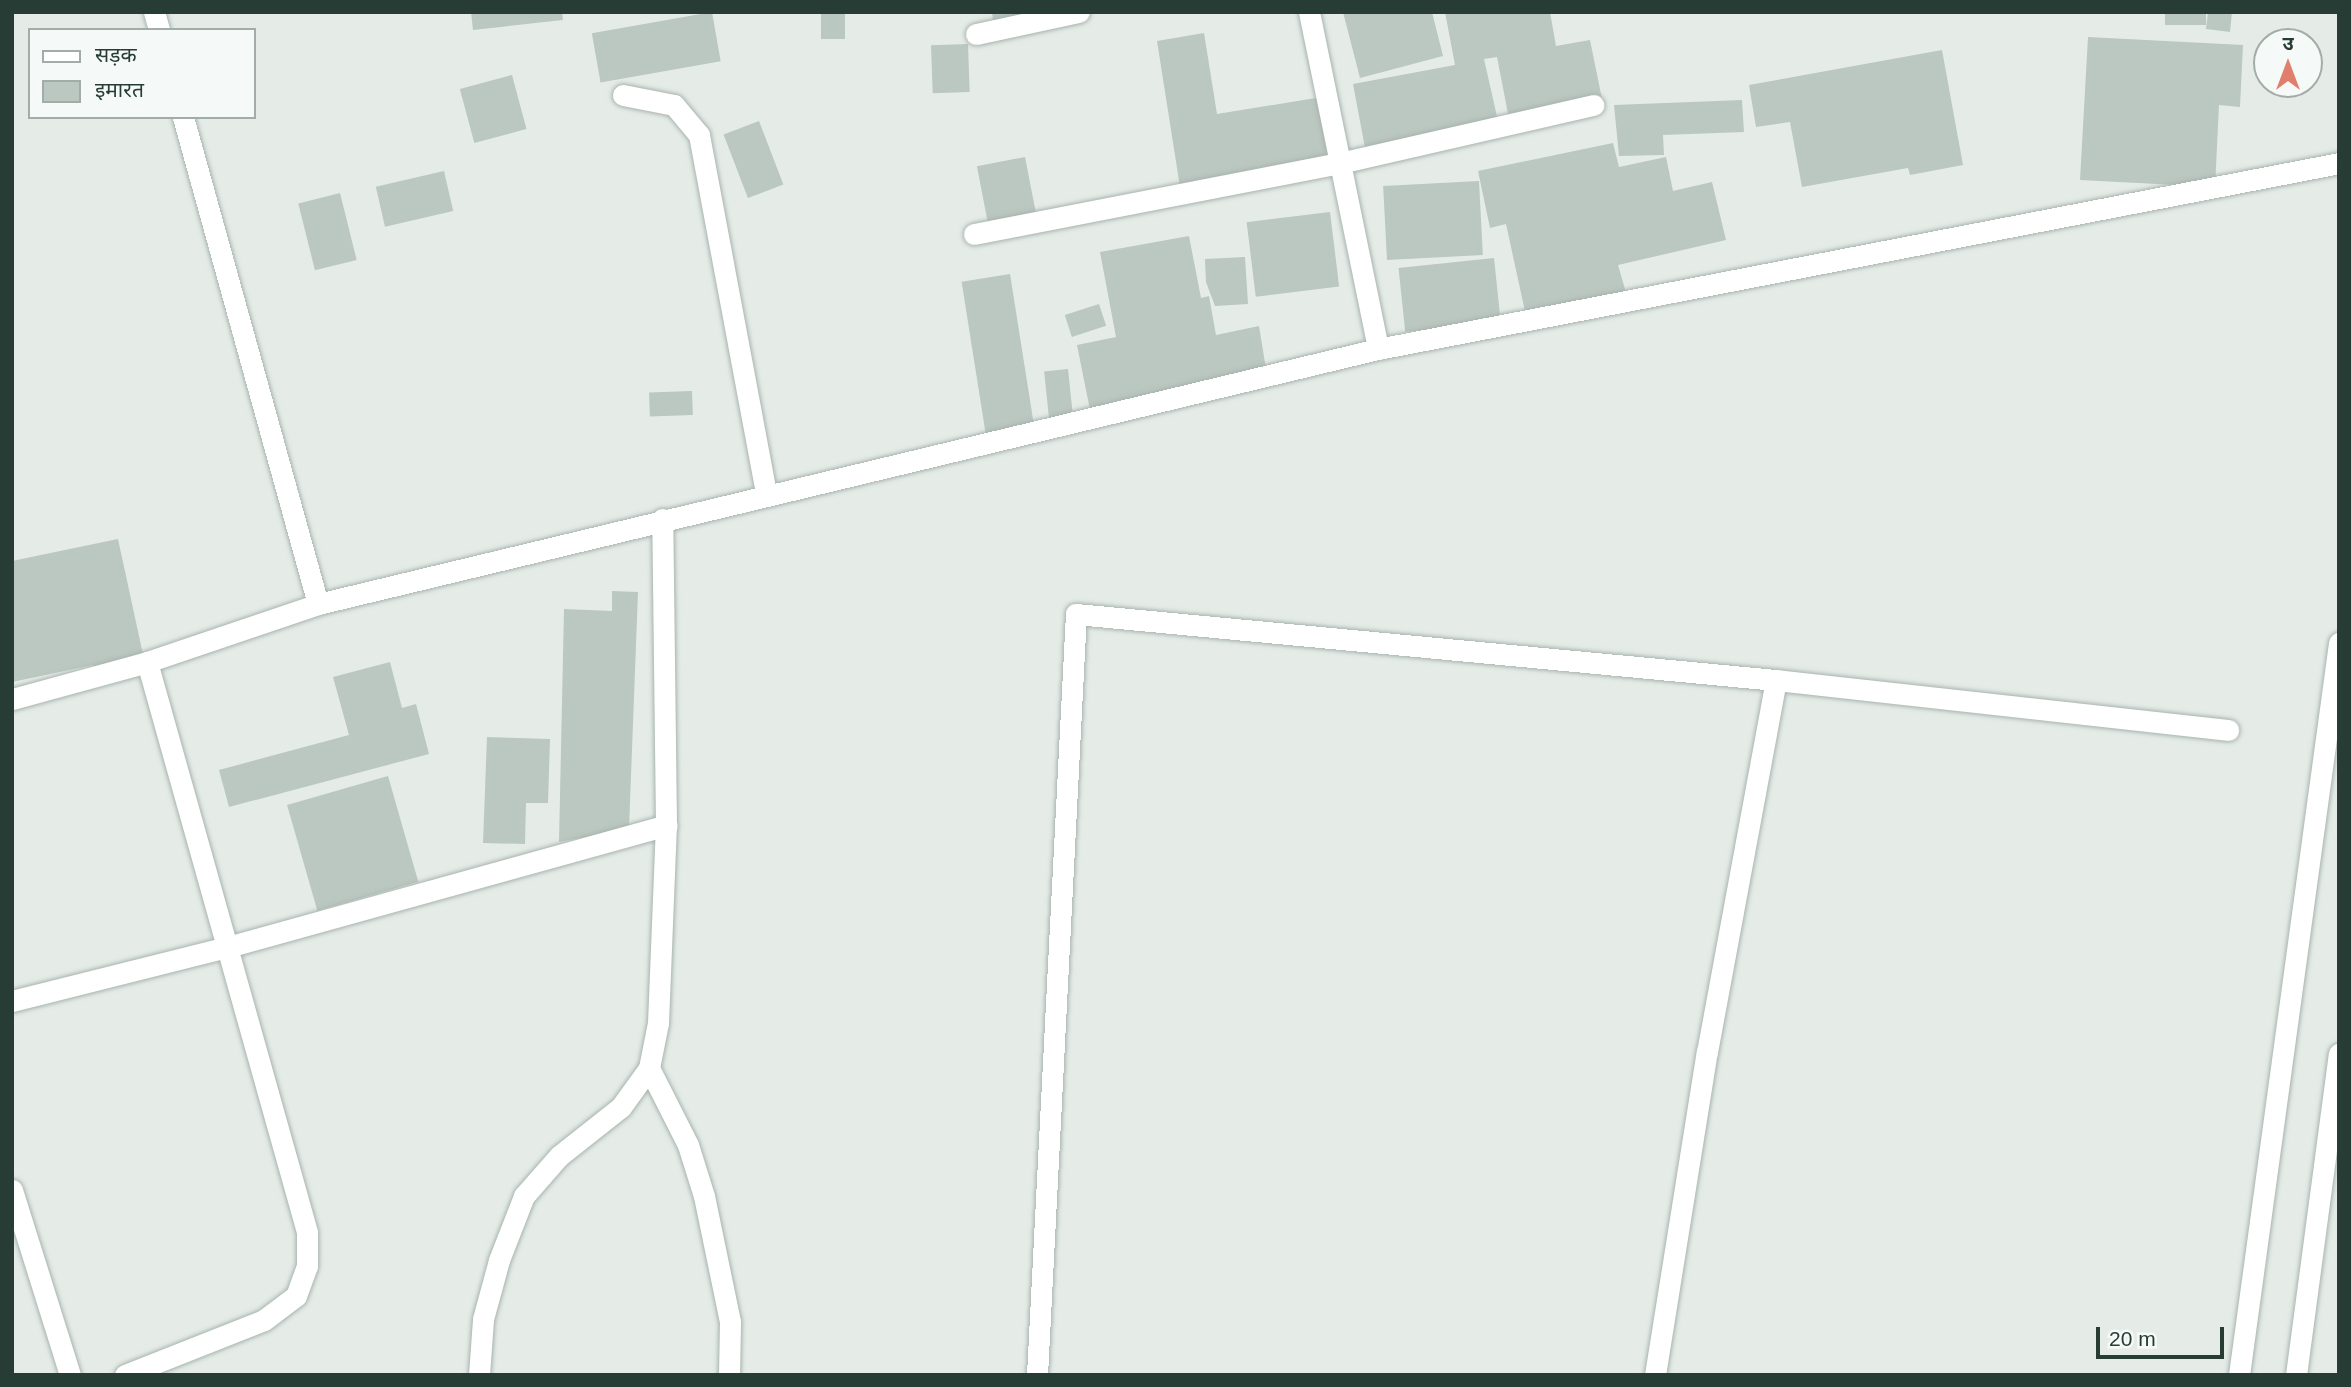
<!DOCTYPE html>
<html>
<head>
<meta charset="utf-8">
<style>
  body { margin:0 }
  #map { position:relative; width:2351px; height:1387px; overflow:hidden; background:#e5ece8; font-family:Arial,"Noto Sans Devanagari",sans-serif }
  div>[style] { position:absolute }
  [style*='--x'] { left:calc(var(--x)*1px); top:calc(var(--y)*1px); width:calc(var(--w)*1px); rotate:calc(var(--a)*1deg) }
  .building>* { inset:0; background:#bbc7c1; transform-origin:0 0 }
  .roads { filter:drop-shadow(0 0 2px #a8b4ae) drop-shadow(0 0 2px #a8b4ae) }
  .minor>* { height:21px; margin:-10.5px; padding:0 10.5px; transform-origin:10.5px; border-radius:10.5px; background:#fff }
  span { translate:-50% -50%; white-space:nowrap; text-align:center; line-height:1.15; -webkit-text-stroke:5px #f5f9f7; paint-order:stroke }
  .frame { position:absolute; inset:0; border:14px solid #263c34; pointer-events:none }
  .legend { position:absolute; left:28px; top:28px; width:228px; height:91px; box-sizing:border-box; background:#f5f9f7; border:2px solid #a2ada9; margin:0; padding:9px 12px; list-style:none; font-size:21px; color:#263c34 }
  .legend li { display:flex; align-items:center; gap:14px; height:35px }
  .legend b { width:35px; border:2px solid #a2ada9 }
  .north { position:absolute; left:2253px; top:28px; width:70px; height:70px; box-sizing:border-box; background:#f5f9f7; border:2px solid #a2ada9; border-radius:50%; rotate:0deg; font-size:19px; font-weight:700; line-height:28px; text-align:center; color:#263c34 }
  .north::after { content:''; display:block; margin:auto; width:24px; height:32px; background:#e17f6f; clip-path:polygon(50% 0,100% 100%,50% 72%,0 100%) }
  .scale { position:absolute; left:2096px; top:1327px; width:128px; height:32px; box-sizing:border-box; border:4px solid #263c34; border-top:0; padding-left:9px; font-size:21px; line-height:24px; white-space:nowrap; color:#263c34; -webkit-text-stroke:5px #f5f9f7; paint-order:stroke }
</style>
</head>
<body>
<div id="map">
  <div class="building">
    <i style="clip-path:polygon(471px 12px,562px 12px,563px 20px,473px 30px)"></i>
    <i style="left:712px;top:12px;width:50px;height:122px;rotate:80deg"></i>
    <i style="left:821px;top:12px;width:24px;height:27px"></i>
    <i style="clip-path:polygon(992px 12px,1039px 12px,994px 29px)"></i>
    <i style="clip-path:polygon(1343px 12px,1432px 12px,1443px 56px,1360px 78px)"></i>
    <i style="clip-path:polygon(1445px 12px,1550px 12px,1556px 46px,1590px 40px,1602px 99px,1509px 119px,1497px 57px,1484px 59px,1498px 121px,1365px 148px,1353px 84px,1455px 65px)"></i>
    <i style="left:2165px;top:12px;width:41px;height:13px"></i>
    <i style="clip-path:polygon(2208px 12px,2232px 12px,2230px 32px,2206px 29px)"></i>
    <i style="clip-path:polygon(1204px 33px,1217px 114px,1322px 97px,1333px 159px,1180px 187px,1157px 41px)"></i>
    <i style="clip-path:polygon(2088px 37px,2243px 45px,2240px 107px,2219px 105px,2215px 187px,2080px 180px)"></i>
    <i style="left:968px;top:44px;width:48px;height:37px;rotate:88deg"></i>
    <i style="clip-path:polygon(1942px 50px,1963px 165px,1910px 175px,1908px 168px,1802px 187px,1790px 122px,1756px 127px,1749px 85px)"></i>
    <i style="left:512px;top:75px;width:56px;height:54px;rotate:75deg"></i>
    <i style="clip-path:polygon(1742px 100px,1744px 132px,1663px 135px,1664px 155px,1619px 156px,1614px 105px)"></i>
    <i style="left:759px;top:121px;width:68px;height:38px;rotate:69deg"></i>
    <i style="clip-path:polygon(1613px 143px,1619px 167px,1666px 157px,1673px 191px,1712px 182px,1726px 240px,1618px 265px,1627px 296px,1526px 316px,1506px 224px,1490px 228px,1478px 171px)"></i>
    <i style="left:1025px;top:157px;width:62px;height:49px;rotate:79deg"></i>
    <i style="left:444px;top:171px;width:41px;height:70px;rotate:77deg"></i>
    <i style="left:1479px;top:181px;width:74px;height:96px;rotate:87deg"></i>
    <i style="left:340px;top:193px;width:69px;height:43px;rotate:76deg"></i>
    <i style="left:1330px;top:212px;width:75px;height:84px;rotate:83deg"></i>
    <i style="clip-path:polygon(1189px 236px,1201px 298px,1209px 296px,1216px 335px,1259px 326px,1266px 369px,1090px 410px,1077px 345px,1116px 337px,1100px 252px)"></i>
    <i style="clip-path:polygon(1245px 257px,1248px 304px,1215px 306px,1206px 282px,1205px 259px)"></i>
    <i style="left:1494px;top:258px;width:64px;height:96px;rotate:84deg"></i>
    <i style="left:1010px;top:274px;width:154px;height:49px;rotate:81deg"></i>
    <i style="left:1099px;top:304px;width:23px;height:36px;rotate:72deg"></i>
    <i style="left:1068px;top:369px;width:48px;height:24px;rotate:84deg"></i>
    <i style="left:692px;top:391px;width:24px;height:43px;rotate:88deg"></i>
    <i style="clip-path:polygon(118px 539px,144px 659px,95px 673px,93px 665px,12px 682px,12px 561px)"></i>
    <i style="clip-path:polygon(612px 591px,638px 592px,629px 829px,559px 842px,564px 609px,612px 611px)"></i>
    <i style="clip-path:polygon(390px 662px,402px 708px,416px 704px,429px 754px,229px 807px,219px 770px,349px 735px,333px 677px)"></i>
    <i style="clip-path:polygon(487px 737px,550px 739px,548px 803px,526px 803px,525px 844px,483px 843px)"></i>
    <i style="left:388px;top:776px;width:110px;height:105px;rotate:74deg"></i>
  </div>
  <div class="roads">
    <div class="minor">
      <i style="--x:154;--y:12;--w:19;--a:74"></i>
      <i style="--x:1309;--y:12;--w:344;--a:78.4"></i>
      <i style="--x:976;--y:34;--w:105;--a:-12.1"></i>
      <i style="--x:623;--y:95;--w:52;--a:11.1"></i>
      <i style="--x:674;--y:105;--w:39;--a:50"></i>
      <i style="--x:699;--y:135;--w:365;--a:79.4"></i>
      <i style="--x:183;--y:117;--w:505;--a:74.51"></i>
      <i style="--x:318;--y:604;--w:1090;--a:-13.53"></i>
      <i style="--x:1378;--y:349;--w:979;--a:-10.95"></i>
      <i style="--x:974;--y:234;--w:373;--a:-11"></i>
      <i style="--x:1340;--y:163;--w:260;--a:-12.9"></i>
      <i style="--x:12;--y:699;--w:140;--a:-15.3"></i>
      <i style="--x:147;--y:662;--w:181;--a:-18.7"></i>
      <i style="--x:12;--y:1001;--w:226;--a:-14.1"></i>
      <i style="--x:231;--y:946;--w:452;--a:-15.5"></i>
      <i style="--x:649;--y:1068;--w:86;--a:63.1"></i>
      <i style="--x:688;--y:1145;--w:53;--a:72.6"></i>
      <i style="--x:704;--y:1196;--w:129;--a:78.3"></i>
      <i style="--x:730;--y:1322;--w:53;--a:91.1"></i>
      <i style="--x:12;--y:1190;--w:194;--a:72.6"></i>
      <i style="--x:125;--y:1375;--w:149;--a:-21.6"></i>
      <i style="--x:264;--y:1320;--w:40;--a:-37"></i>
      <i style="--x:296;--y:1296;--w:32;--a:-70"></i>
      <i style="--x:307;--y:1266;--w:34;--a:-90"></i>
      <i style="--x:307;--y:1232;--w:592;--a:-105.68"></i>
      <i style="--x:479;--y:1375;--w:56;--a:-85.9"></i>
      <i style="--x:483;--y:1319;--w:61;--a:-74.8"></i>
      <i style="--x:499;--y:1260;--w:69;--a:-68.7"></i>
      <i style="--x:524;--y:1196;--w:53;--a:-48.8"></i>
      <i style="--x:559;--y:1156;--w:79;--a:-38.3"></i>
      <i style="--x:621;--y:1107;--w:48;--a:-54.3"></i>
      <i style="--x:649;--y:1068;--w:46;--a:-78.7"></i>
      <i style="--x:658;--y:1023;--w:198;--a:-87.7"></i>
      <i style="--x:666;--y:825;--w:306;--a:-90.7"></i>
      <i style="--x:1037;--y:1375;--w:762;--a:-87.07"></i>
      <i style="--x:1076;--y:614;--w:703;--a:5.39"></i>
      <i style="--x:1655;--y:1375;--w:327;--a:-80.9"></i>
      <i style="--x:1707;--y:1052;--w:378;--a:-79.5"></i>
      <i style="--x:1776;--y:680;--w:455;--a:6.3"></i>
      <i style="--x:2239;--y:1375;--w:739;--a:-82.22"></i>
      <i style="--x:2296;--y:1375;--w:324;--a:-82.4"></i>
    </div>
  </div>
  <div class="frame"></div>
  <ul class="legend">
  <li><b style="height:9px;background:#fff"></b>सड़क</li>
  <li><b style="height:19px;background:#bbc7c1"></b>इमारत</li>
  </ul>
  <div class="north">उ</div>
  <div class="scale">20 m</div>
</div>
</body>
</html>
